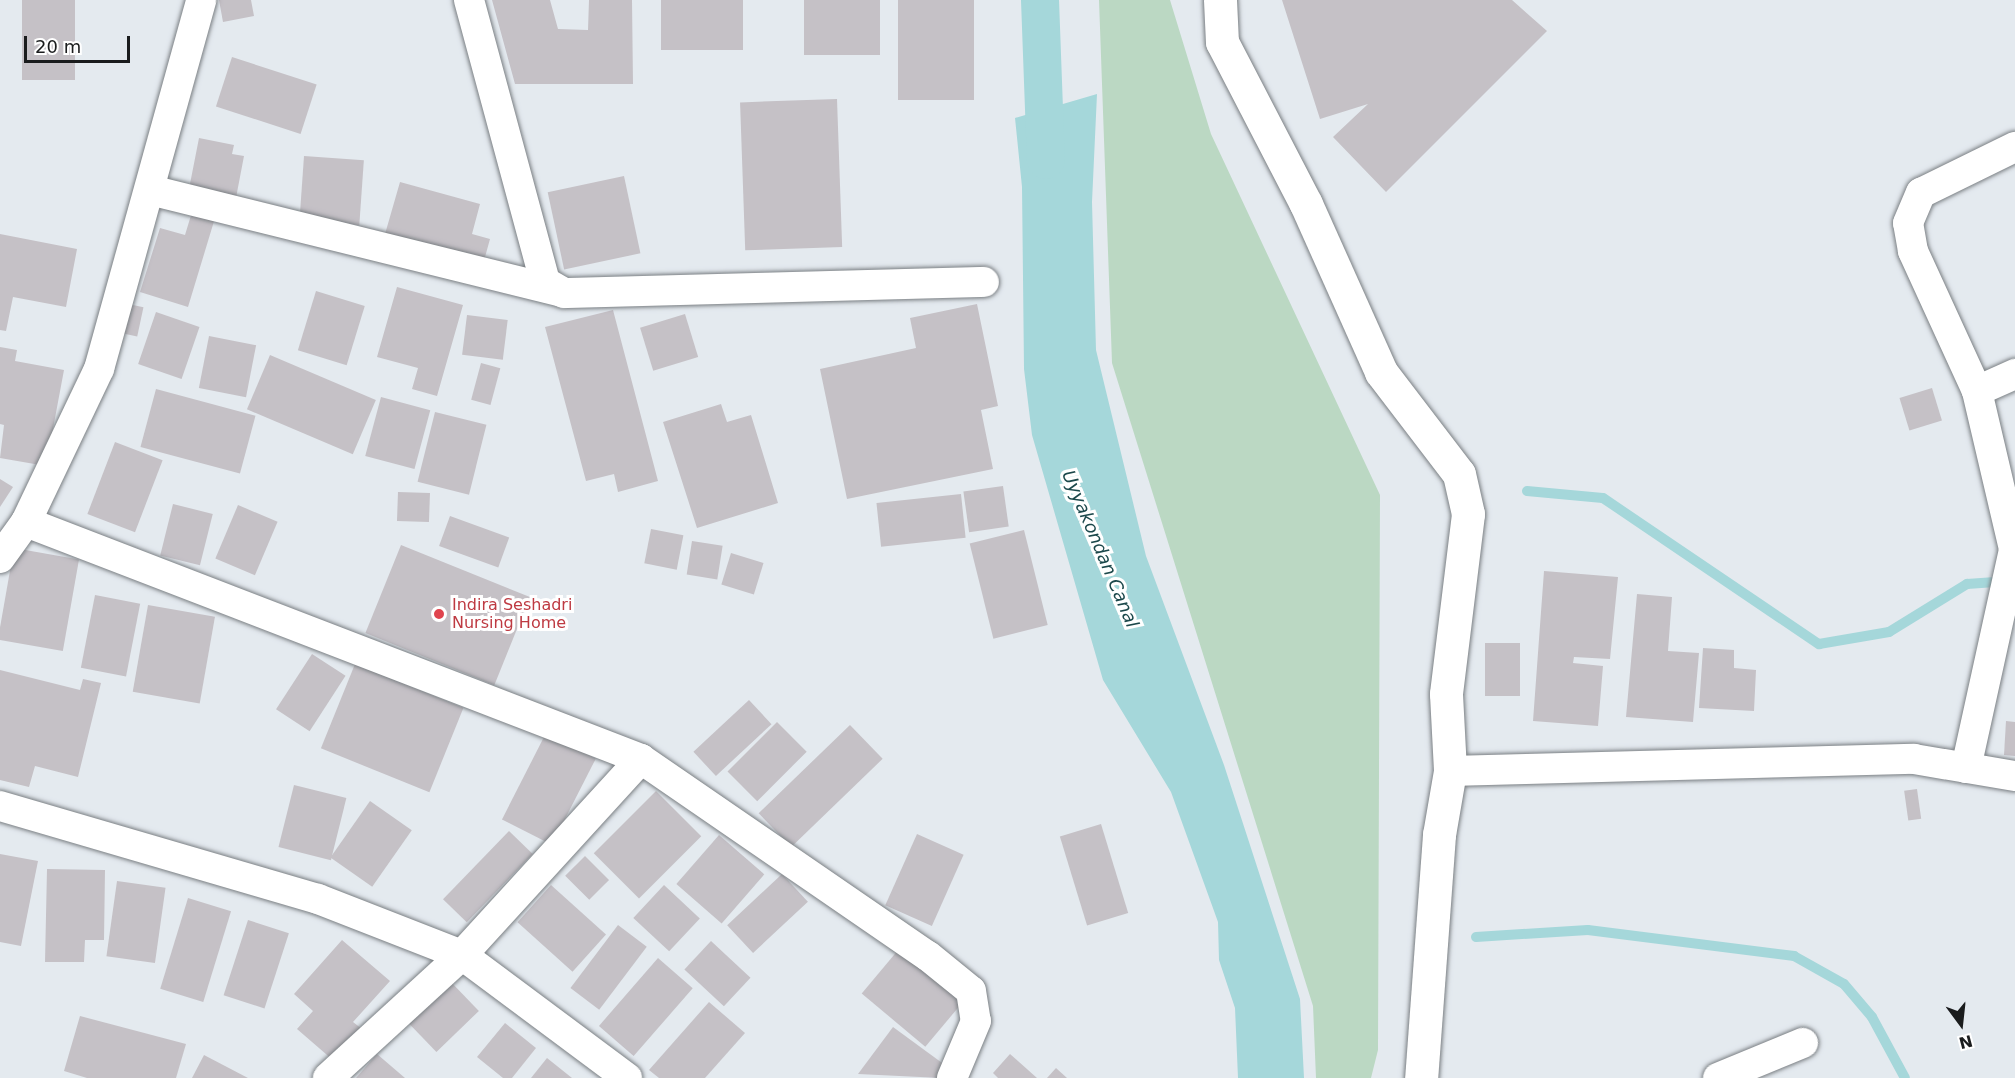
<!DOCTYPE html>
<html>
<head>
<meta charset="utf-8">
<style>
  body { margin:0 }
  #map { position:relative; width:2015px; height:1078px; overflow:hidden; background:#e4eaef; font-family:"DejaVu Sans",sans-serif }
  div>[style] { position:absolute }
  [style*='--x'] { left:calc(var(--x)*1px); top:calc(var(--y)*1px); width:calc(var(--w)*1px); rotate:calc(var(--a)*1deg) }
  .green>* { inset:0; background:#bbd8c3 }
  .water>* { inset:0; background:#a5d7da }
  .stream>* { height:10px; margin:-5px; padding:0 5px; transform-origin:5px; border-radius:5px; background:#a5d7da }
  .canal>* { height:38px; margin:-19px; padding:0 19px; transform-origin:19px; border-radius:19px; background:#a5d7da }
  .building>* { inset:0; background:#c5c1c6; transform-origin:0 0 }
  .roads { filter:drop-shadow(0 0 2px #7a7f83) drop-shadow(0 0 2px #7a7f83) }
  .minor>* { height:30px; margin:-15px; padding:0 15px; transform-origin:15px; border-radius:15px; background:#fff }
  .tertiary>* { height:33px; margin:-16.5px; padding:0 16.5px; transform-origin:16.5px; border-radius:16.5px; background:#fff }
  .dots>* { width:16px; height:16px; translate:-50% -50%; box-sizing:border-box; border:3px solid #fff; border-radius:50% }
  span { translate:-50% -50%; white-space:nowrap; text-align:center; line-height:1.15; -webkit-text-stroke:6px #fff; paint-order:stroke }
  .health-label { font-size:16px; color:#be3a42 }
  .left { translate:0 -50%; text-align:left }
  .water-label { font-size:18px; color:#1b484b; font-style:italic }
  .north { position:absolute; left:1931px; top:994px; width:60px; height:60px; -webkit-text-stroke:4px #fff; paint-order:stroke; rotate:165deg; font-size:16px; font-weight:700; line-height:24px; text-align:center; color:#1a1c1d }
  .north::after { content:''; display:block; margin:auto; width:21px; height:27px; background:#1a1c1d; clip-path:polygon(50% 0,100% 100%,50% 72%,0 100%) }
  .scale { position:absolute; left:24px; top:36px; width:106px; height:27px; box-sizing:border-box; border:3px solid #1a1c1d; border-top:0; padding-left:8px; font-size:18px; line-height:21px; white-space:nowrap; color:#1a1c1d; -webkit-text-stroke:4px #fff; paint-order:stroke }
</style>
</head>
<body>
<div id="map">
  <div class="green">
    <i style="clip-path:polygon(1099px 0,1170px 0,1211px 134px,1380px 495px,1378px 1050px,1371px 1078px,1316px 1078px,1313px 1006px,1112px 363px)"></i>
  </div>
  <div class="water">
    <i style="clip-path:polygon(1097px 94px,1092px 202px,1096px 350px,1146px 556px,1224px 765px,1300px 999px,1304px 1078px,1238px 1078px,1235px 1008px,1219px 960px,1218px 922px,1171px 792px,1103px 680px,1032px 435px,1024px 369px,1022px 187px,1015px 118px)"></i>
  </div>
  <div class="stream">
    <i style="--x:1527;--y:491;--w:76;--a:5.3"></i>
    <i style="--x:1603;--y:498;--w:261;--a:34.1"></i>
    <i style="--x:1819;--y:644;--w:71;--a:-9.7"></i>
    <i style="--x:1889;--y:632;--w:92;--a:-31.6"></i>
    <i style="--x:1967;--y:584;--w:39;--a:-4"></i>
    <i style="--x:1476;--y:937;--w:112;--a:-3.6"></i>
    <i style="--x:1588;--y:930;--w:208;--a:7.2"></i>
    <i style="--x:1794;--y:956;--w:57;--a:29.2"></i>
    <i style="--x:1844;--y:984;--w:43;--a:49.7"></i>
    <i style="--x:1872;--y:1017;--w:69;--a:61.6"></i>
  </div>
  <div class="canal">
    <i style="--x:1040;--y:0;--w:160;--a:87.9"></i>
  </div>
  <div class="building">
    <i style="left:22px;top:0;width:53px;height:80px"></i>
    <i style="clip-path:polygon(219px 0,251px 0,254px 16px,223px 22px)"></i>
    <i style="clip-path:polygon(492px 0,550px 0,558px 29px,588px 30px,589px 0,632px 0,633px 84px,515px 84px)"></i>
    <i style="left:661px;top:0;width:82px;height:50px"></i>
    <i style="left:804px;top:0;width:76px;height:55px"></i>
    <i style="left:898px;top:0;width:76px;height:100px"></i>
    <i style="clip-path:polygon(1282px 0,1512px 0,1547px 31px,1386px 192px,1333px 137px,1368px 104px,1320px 119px)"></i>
    <i style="left:232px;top:57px;width:89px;height:52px;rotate:18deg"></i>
    <i style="left:837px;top:99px;width:148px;height:97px;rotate:88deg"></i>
    <i style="clip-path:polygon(199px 138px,234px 145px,232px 154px,244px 156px,235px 203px,188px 194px)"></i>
    <i style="left:304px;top:156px;width:60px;height:65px;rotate:4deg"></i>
    <i style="left:624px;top:176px;width:79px;height:78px;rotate:78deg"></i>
    <i style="clip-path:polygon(400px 182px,480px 204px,472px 234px,490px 239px,482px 268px,383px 241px)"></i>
    <i style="clip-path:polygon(192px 212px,215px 218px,188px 307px,140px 292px,160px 228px,185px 235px)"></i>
    <i style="clip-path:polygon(0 234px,77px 249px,66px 307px,13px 297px,6px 331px,0 330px)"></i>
    <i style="clip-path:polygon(397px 287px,463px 305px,437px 396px,412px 389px,418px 368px,377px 357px)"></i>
    <i style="left:316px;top:291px;width:51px;height:62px;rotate:17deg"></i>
    <i style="left:119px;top:302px;width:25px;height:30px;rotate:12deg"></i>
    <i style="clip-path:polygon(977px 304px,998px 406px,981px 410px,993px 469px,847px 499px,820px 369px,916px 348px,910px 318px)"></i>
    <i style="clip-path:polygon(613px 310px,658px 481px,618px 492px,614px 474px,586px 481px,545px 327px)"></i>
    <i style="left:156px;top:312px;width:46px;height:55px;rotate:19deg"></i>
    <i style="left:685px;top:314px;width:45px;height:47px;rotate:73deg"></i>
    <i style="left:467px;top:315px;width:41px;height:40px;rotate:7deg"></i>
    <i style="left:209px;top:336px;width:48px;height:53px;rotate:11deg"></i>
    <i style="clip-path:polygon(0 347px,17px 350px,15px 361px,64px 370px,46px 466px,0 458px,4px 425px,0 424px)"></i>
    <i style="left:270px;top:355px;width:115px;height:59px;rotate:23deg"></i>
    <i style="left:481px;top:363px;width:20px;height:38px;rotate:15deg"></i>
    <i style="left:1932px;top:388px;width:34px;height:34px;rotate:73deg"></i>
    <i style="left:156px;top:389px;width:103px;height:60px;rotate:15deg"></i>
    <i style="left:381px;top:397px;width:51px;height:61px;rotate:15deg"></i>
    <i style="clip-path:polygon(721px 404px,727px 422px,751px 415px,778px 503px,697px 528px,663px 422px)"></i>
    <i style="left:435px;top:412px;width:53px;height:72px;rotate:14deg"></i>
    <i style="left:115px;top:442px;width:51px;height:77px;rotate:21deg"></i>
    <i style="clip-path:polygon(0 479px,13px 487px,0 507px)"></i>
    <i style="left:1003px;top:486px;width:41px;height:40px;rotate:82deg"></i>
    <i style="left:398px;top:492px;width:32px;height:29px;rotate:2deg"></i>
    <i style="left:961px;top:494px;width:44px;height:85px;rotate:84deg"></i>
    <i style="left:173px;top:504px;width:41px;height:53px;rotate:14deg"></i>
    <i style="left:238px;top:505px;width:43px;height:58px;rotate:23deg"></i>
    <i style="left:450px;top:516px;width:63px;height:32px;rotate:20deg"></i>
    <i style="left:651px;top:529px;width:33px;height:35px;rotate:11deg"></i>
    <i style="left:1024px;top:530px;width:98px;height:56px;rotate:76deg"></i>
    <i style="left:692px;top:541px;width:31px;height:34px;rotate:9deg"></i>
    <i style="left:401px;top:545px;width:139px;height:95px;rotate:22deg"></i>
    <i style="left:14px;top:548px;width:66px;height:93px;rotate:10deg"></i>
    <i style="left:731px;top:553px;width:34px;height:33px;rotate:17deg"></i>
    <i style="clip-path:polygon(1544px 571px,1618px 577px,1610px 659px,1574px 657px,1573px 663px,1603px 666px,1598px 726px,1533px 721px)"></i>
    <i style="clip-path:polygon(1637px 594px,1672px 597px,1668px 651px,1699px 653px,1693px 722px,1626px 717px)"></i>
    <i style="left:95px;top:595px;width:46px;height:74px;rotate:11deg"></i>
    <i style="left:148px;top:605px;width:68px;height:88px;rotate:10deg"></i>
    <i style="left:1485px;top:643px;width:35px;height:53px"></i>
    <i style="clip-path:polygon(1703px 648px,1734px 650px,1734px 668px,1756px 670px,1754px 711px,1699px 708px)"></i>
    <i style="left:312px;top:654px;width:40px;height:66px;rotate:33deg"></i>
    <i style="left:355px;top:664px;width:117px;height:91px;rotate:22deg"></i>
    <i style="clip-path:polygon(0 670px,80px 690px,83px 679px,101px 683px,78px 777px,35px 766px,29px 787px,0 780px)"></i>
    <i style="left:749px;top:700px;width:33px;height:76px;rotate:47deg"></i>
    <i style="clip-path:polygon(2006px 721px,2015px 722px,2015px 756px,2004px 755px)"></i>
    <i style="left:777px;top:722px;width:42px;height:70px;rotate:45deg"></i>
    <i style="left:850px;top:725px;width:47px;height:127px;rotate:46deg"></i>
    <i style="left:546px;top:733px;width:56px;height:97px;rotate:27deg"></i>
    <i style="left:294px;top:785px;width:54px;height:64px;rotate:14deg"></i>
    <i style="left:1917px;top:789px;width:30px;height:13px;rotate:82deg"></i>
    <i style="left:656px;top:791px;width:64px;height:88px;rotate:45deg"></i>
    <i style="left:370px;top:801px;width:51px;height:69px;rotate:35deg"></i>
    <i style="left:1101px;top:824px;width:93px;height:43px;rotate:73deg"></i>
    <i style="left:509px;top:831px;width:33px;height:95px;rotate:44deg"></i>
    <i style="left:917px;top:834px;width:51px;height:78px;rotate:24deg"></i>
    <i style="left:719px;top:835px;width:60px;height:65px;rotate:41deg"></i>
    <i style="clip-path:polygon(0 854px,38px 861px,21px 946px,0 942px)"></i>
    <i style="left:585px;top:856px;width:34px;height:28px;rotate:45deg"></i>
    <i style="clip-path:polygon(47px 869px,105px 870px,104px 940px,85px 940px,84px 962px,45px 962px)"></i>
    <i style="left:782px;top:874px;width:38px;height:75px;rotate:47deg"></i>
    <i style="left:117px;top:881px;width:49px;height:76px;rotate:8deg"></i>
    <i style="left:551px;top:885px;width:74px;height:50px;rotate:42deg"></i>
    <i style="left:664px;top:885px;width:49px;height:45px;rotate:43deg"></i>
    <i style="left:188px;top:898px;width:45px;height:95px;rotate:17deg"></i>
    <i style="left:248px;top:920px;width:43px;height:79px;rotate:18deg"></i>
    <i style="left:618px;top:925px;width:36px;height:79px;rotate:37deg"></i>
    <i style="clip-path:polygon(342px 940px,390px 981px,353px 1022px,362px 1029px,334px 1061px,297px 1029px,313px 1011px,294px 994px)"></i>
    <i style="left:711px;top:941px;width:54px;height:39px;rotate:43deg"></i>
    <i style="left:899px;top:949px;width:83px;height:58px;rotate:40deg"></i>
    <i style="left:658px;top:958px;width:46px;height:90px;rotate:41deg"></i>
    <i style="left:449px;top:980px;width:43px;height:59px;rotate:46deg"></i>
    <i style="clip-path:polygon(709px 1002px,745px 1033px,705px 1078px,659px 1078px,649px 1070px)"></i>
    <i style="clip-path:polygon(80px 1016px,186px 1044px,176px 1078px,87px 1078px,64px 1071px)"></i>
    <i style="clip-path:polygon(505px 1023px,536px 1048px,512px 1078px,503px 1078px,477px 1057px)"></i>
    <i style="clip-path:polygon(893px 1027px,949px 1068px,941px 1078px,858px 1074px)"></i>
    <i style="clip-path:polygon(377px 1054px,405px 1078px,356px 1078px)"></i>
    <i style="clip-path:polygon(1010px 1054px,1037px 1078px,998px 1078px,993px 1073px)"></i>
    <i style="clip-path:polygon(204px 1055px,248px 1078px,192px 1078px)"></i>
    <i style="clip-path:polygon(547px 1058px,572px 1078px,531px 1078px)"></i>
    <i style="clip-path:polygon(1056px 1068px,1067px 1078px,1047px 1078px)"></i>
  </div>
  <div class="roads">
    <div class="minor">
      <i style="--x:469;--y:0;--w:292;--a:74.9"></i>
      <i style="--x:545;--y:282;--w:22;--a:30"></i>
      <i style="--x:564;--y:293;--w:420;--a:-1.5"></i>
      <i style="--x:150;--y:190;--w:423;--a:13.9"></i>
      <i style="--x:1977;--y:391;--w:42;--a:-24.1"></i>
      <i style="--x:26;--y:522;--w:659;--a:21.07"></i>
      <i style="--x:641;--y:759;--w:265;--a:132.4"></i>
      <i style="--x:462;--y:955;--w:182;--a:137.5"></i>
      <i style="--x:0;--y:558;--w:44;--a:-54.2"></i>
      <i style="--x:26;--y:522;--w:170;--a:-64.5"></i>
      <i style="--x:99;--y:369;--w:383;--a:-74.5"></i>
      <i style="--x:641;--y:759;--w:348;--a:34.5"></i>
      <i style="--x:928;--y:956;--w:55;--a:39.1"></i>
      <i style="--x:971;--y:991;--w:30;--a:81"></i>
      <i style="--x:976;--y:1021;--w:62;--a:112.8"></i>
      <i style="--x:1966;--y:768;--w:224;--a:-77.6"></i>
      <i style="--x:2014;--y:549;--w:162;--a:-103.2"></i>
      <i style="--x:1977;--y:391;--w:154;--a:-114.6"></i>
      <i style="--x:1913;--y:251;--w:28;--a:-100"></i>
      <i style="--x:1908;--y:223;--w:33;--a:-67"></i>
      <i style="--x:1921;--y:193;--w:105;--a:-26.1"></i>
      <i style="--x:1450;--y:771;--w:464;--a:-1.5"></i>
      <i style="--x:1914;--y:759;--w:102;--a:9.6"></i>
      <i style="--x:0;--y:806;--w:331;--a:16.3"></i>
      <i style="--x:318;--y:899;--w:155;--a:21.3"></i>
      <i style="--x:462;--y:955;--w:206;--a:36.7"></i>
      <i style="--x:1718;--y:1078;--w:92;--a:-22.4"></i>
    </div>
    <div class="tertiary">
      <i style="--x:1220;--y:0;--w:42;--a:87.3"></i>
      <i style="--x:1222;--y:42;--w:182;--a:62.6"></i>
      <i style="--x:1306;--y:204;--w:184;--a:65.9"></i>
      <i style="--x:1381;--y:372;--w:128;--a:52.6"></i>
      <i style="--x:1459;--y:474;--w:41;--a:77.3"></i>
      <i style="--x:1468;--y:514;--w:181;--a:97"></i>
      <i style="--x:1446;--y:694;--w:77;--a:87"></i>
      <i style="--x:1450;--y:771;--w:65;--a:99.8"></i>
      <i style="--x:1439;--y:835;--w:244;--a:94.2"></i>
    </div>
  </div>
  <div class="dots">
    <i style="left:439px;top:614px;background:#e0444e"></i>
  </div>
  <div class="health-label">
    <span class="left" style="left:452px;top:614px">Indira Seshadri<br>Nursing Home</span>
  </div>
  <div class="water-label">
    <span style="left:1100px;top:549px;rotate:67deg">Uyyakondan Canal</span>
  </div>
  <div class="north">N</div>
  <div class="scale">20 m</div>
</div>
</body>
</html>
